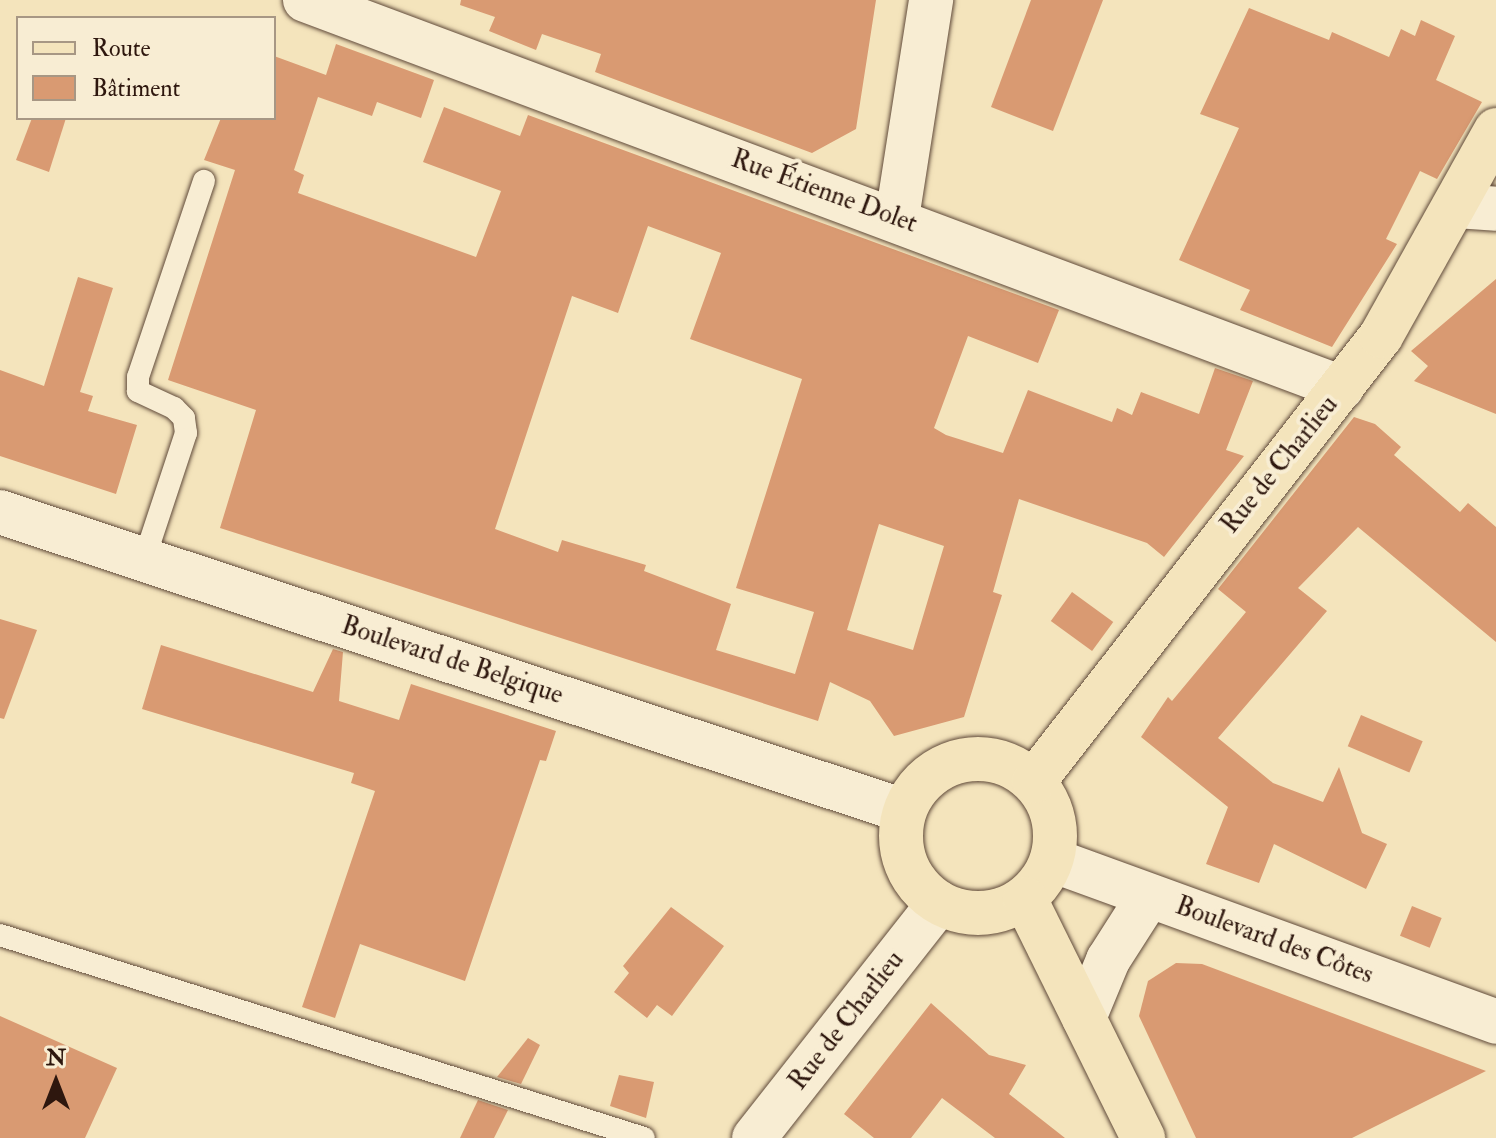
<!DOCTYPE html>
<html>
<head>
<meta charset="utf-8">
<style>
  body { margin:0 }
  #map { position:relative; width:1496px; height:1138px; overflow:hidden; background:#f4e4bc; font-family:"IM FELL Double Pica",serif }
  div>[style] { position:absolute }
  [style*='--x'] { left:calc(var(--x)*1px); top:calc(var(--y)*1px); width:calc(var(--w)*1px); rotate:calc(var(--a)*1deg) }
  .building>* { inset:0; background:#d99a72; transform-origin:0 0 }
  .roads { filter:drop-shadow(0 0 2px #604a3a) drop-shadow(0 0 2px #604a3a) }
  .service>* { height:22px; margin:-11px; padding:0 11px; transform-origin:11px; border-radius:11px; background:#f8edd3 }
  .minor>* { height:44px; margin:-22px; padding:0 22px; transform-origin:22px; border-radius:22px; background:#f8edd3 }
  .tertiary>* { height:44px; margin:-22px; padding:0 22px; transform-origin:22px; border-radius:22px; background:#f8edd3 }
  .secondary>* { height:44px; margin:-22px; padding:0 22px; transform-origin:22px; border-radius:22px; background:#f8edd3 }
  .primary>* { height:44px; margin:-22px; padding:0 22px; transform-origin:22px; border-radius:22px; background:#f4e4bc }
  .primary>.ring { margin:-22px; padding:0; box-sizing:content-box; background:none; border:44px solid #f4e4bc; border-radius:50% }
  span { translate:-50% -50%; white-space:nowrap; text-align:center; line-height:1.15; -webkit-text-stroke:8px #f8edd3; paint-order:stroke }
  .street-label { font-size:26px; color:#2e170e }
  .legend { position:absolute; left:16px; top:16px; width:260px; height:104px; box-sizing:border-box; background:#f8edd3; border:2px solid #a79784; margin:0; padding:10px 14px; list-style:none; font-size:24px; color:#2e170e }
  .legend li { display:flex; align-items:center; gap:16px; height:40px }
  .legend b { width:40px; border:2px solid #a79784 }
  .north { position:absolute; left:16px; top:1042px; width:80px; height:80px; -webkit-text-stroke:6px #f8edd3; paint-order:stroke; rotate:0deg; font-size:22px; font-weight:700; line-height:32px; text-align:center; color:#2e170e }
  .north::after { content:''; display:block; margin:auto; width:28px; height:36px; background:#2e170e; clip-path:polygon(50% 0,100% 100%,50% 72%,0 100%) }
</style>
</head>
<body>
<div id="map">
  <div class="building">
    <i style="clip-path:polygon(461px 0,876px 0,856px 129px,812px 153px,595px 72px,601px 54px,542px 34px,536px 50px,489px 31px,495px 17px,460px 5px)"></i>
    <i style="clip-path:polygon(1031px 0,1103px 0,1053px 131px,991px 107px)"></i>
    <i style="clip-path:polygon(1249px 8px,1329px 40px,1332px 32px,1389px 57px,1401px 29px,1415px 36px,1421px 20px,1455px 36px,1436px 80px,1482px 102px,1437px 179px,1420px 171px,1386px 239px,1397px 244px,1332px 347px,1240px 310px,1250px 290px,1179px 260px,1239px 128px,1200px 114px)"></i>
    <i style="clip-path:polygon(evenodd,336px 44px,434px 80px,421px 118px,377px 102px,372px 116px,318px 97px,294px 170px,304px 175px,298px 193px,476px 257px,501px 191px,423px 162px,444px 107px,520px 136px,528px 115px,1059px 310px,1038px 363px,968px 336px,934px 428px,946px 435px,1003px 453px,1028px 390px,1112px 422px,1117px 408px,1132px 415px,1141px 392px,1199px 414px,1215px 368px,1253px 381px,1226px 450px,1244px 456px,1164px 557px,1147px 543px,1019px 499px,993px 592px,1002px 595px,964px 717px,894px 736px,870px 701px,830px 682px,818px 721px,220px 528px,256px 410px,168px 380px,235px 170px,204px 160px,221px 118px,274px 118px,274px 56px,326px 75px,336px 44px,648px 226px,721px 253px,690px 339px,802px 379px,736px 588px,814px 612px,795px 674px,716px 650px,731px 604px,644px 571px,646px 565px,562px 540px,558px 552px,495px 529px,572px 296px,618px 313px,648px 226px,336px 44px,879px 524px,944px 546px,913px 650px,847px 630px,879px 524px)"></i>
    <i style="clip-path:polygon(32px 118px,66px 118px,49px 172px,16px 160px)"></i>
    <i style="clip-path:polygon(78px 277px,113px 288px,80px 392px,93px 396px,88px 411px,137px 425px,116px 494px,0 456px,0 370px,44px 386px)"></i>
    <i style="clip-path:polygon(1496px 279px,1496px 414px,1414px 381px,1428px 366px,1411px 351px)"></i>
    <i style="clip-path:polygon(1354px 417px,1375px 424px,1401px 447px,1394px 455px,1460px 512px,1468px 503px,1496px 527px,1496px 642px,1358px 527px,1298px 588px,1327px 611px,1218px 738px,1273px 783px,1323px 802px,1339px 767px,1362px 833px,1387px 844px,1366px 889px,1274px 844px,1259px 883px,1206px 864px,1228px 807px,1141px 737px,1168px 697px,1172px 701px,1246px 612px,1218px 589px)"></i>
    <i style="left:1072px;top:592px;width:51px;height:36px;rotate:36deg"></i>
    <i style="clip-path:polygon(0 619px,37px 630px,4px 719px,0 718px)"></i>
    <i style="clip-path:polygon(161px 645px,313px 692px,333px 649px,343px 652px,339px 701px,399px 720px,411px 684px,556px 731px,546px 761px,540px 760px,465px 981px,360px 944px,335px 1018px,302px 1007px,375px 791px,351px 783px,354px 773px,142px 709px)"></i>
    <i style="left:1361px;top:715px;width:67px;height:34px;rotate:23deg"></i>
    <i style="left:1412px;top:906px;width:32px;height:32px;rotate:22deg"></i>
    <i style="clip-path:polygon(671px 907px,724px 946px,672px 1016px,657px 1005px,647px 1018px,614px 992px,629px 973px,623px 966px)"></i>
    <i style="clip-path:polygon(1176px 963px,1202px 964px,1486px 1071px,1352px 1138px,1196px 1138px,1139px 1016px,1148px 981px)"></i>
    <i style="clip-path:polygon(931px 1003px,989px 1055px,1026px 1065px,1009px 1094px,1065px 1138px,995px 1138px,942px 1098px,911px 1138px,874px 1138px,844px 1114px)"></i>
    <i style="clip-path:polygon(0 1016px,117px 1068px,85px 1138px,0 1138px)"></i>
    <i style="clip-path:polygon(528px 1038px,540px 1045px,521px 1084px,497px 1077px)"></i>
    <i style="clip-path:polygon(619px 1075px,654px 1082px,646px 1118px,610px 1106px)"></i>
    <i style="clip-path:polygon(478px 1100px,508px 1110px,494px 1138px,460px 1138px)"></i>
  </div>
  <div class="roads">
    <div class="service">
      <i style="--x:144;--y:560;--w:134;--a:-71.7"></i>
      <i style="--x:186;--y:433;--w:15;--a:-98"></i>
      <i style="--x:184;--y:418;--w:14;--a:-135"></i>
      <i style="--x:174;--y:408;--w:40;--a:-155"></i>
      <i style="--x:138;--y:391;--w:14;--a:-90"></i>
      <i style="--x:138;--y:377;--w:207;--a:-71.4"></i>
      <i style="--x:0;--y:935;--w:675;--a:17.5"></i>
    </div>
    <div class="minor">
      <i style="--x:305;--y:0;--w:1107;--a:20.51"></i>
      <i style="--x:1457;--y:206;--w:39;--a:4"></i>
      <i style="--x:897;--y:218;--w:221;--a:-81.1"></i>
      <i style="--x:1052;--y:860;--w:473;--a:20"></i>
      <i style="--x:1084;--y:1018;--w:63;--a:-67.5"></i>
      <i style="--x:1108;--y:960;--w:76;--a:-57.4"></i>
    </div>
    <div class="tertiary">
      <i style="--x:754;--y:1138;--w:299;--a:-51.8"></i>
    </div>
    <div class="secondary">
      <i style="--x:0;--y:512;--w:952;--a:18.3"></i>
    </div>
    <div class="primary">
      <i class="ring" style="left:901px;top:759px;width:110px;height:110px"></i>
      <i style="--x:1034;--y:781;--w:564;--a:-52.05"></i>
      <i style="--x:1381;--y:336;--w:236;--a:-60.8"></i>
      <i style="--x:1025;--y:899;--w:267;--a:63.7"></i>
    </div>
  </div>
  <div class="street-label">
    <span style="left:824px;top:192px;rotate:20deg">Rue Étienne Dolet</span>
    <span style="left:1280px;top:465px;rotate:-51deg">Rue de Charlieu</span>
    <span style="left:452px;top:661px;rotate:18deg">Boulevard de Belgique</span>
    <span style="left:1274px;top:941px;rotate:20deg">Boulevard des Côtes</span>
    <span style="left:847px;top:1021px;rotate:-52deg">Rue de Charlieu</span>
  </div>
  <ul class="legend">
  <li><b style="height:10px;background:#f4e4bc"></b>Route</li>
  <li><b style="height:22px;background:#d99a72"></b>Bâtiment</li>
  </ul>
  <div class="north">N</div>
</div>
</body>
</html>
